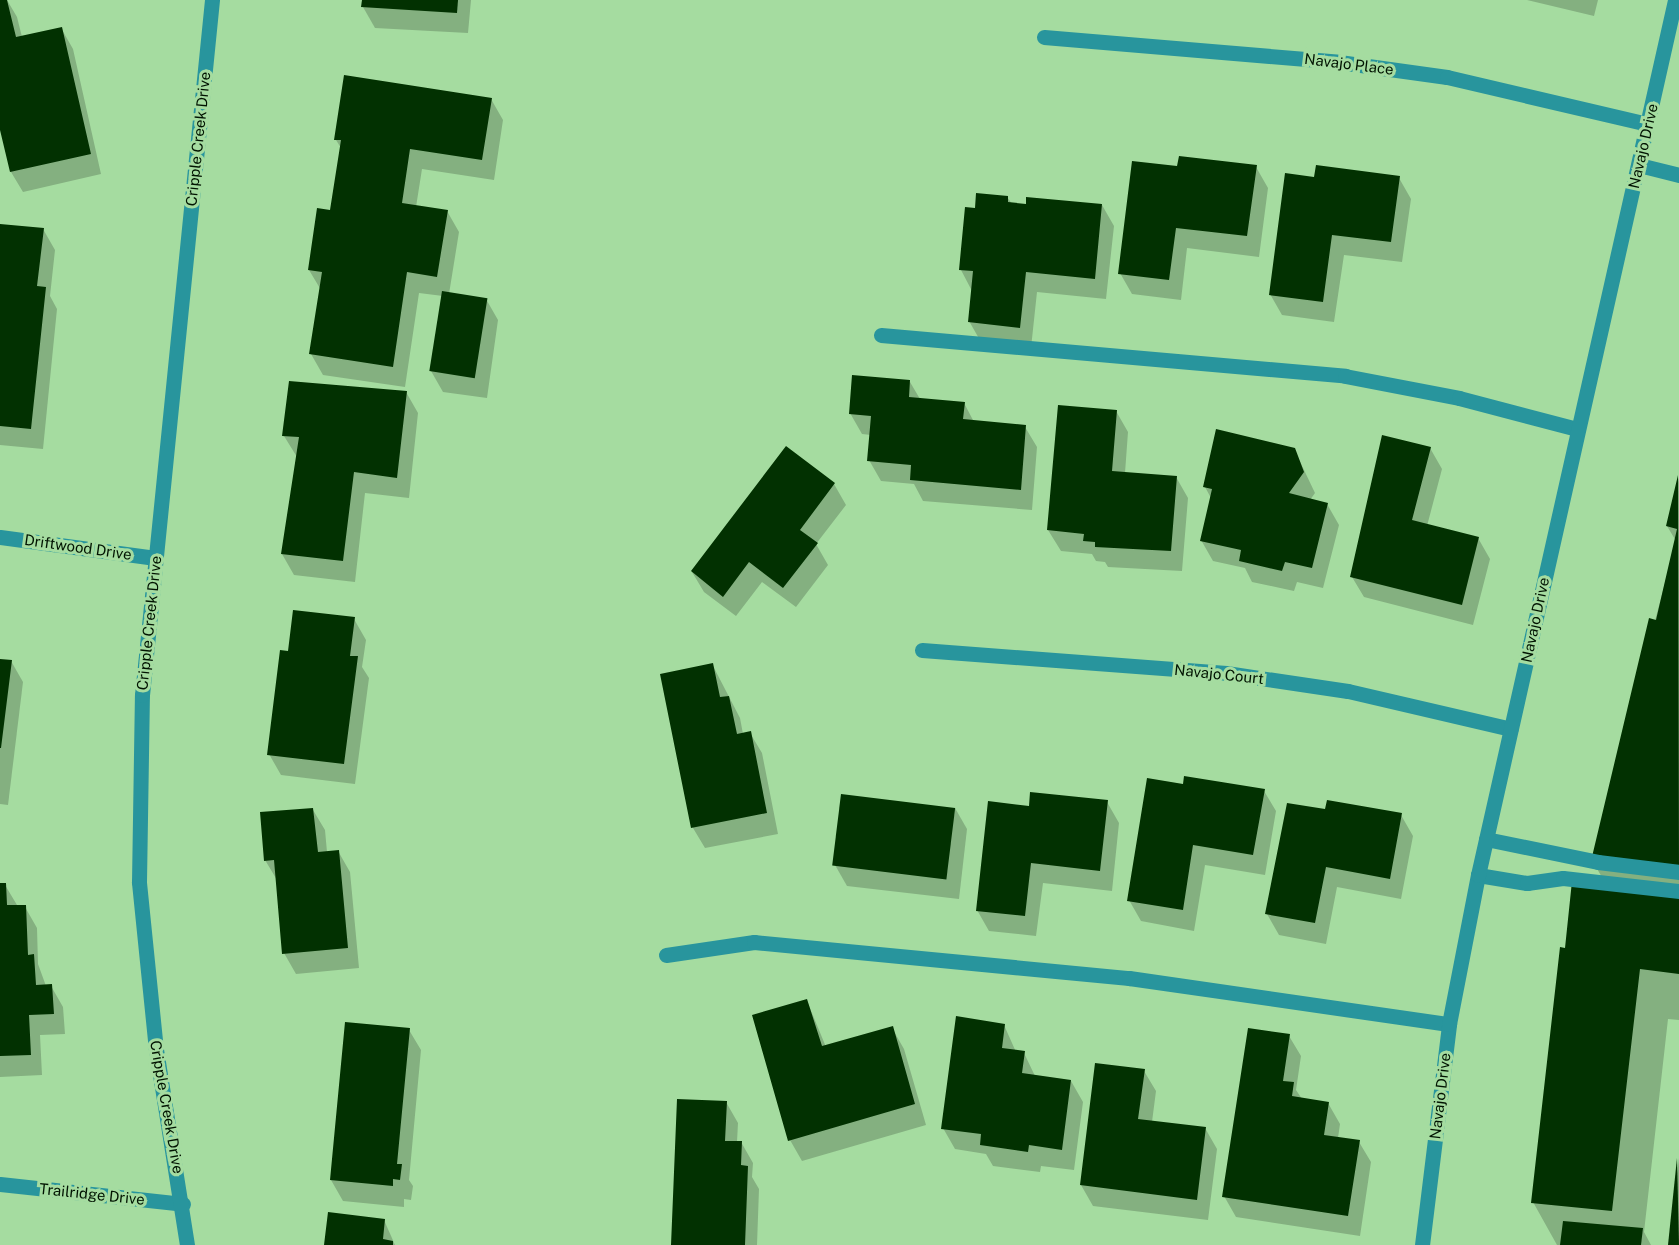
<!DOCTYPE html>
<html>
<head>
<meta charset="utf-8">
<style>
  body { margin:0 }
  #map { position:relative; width:1679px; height:1245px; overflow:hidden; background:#a5dca0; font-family:"Public Sans",sans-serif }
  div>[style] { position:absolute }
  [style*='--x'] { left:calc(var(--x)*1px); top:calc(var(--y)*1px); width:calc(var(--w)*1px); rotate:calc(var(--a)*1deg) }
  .shadow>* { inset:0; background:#0003 }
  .building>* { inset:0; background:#023101; transform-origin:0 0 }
  .service>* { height:15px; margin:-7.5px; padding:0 7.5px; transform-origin:7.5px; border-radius:7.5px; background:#28959d }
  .minor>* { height:15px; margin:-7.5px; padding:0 7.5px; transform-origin:7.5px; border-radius:7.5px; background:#28959d }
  span { translate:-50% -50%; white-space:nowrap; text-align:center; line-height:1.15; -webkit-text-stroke:6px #a5dca0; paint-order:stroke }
  .street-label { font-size:15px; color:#011301 }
</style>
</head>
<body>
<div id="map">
  <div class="shadow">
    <i style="clip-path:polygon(0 0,7px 0,17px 17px,22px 37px,61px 28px,73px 49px,101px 174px,23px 192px,11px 172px,0 124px)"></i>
    <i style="clip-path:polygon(363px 0,471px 0,468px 33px,375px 28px,363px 7px)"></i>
    <i style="clip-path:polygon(1527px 0,1598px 0,1594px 16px)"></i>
    <i style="clip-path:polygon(491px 99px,503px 120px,494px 180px,422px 169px,416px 207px,447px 211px,459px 232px,449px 294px,486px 299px,498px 320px,487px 398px,443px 392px,431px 371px,443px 296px,419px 293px,405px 387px,323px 375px,311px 354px,321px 290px,309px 270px,331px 211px,341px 148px,336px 140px)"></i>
    <i style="clip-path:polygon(1256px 167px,1268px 188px,1259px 257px,1187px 248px,1181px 300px,1132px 294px,1120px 273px,1179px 168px)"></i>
    <i style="clip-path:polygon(1399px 178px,1411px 199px,1402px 262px,1344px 255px,1334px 322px,1282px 315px,1270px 294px,1315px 179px)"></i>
    <i style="clip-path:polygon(1007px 197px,1012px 204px,1102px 205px,1114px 226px,1106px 299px,1037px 292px,1031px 348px,981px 342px,969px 321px,972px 291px,961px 270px,976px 209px)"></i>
    <i style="clip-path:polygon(0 225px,43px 229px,55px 250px,50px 296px,57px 309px,43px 449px,0 445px)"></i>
    <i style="clip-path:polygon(910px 382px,920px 399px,964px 403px,974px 422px,1025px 427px,1037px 447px,1032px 510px,923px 501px,914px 484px,881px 481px,869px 460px,871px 435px,862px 434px,850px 413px)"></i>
    <i style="clip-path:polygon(406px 392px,418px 413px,409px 498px,365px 493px,355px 582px,294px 575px,282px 554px,297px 457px,284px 436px)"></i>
    <i style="clip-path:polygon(1116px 411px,1128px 432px,1125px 473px,1176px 477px,1188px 498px,1182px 571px,1108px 567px,1105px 562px,1096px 561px,1092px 554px,1061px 551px,1048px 530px)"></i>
    <i style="clip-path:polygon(1430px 448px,1442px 469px,1427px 526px,1478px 538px,1490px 559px,1473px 625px,1364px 597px,1352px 577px)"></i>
    <i style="clip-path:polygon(1294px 449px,1315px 493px,1310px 500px,1327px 504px,1339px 525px,1323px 588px,1297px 582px,1294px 591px,1252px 582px,1245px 568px,1213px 561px,1201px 540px,1211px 498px,1205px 487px)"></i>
    <i style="clip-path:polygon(1679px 478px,1679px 1020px,1668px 1019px,1644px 1232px,1651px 1245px,1557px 1245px,1533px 1202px,1566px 949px,1607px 886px,1592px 860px,1676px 541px,1667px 526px)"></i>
    <i style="clip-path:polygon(834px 484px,846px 505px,816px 544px,828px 565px,796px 607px,762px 582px,736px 616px,704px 592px,692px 572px)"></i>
    <i style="clip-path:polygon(354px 619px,366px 640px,362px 667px,369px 678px,355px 784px,281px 775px,269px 754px,289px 652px)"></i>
    <i style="clip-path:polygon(0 660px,11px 661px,23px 682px,8px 805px,0 804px)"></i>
    <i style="clip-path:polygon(712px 664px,740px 718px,743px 734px,750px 733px,762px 753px,778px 834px,705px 848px,693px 828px)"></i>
    <i style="clip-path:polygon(1184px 786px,1264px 791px,1276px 811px,1265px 875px,1205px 865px,1194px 931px,1141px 921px,1129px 900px)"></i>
    <i style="clip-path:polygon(1107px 802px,1119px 823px,1112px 891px,1043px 883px,1036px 936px,989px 931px,977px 910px,1030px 807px)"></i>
    <i style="clip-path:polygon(955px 808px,967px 829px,959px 899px,847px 886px,835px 865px)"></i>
    <i style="clip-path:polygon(313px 810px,325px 830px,327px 852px,338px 851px,350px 872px,359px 968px,296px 974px,284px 953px,277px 880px,265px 860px)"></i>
    <i style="clip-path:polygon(1326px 811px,1401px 815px,1413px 836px,1401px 899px,1337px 887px,1326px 944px,1279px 935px,1267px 914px)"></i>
    <i style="clip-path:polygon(0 885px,5px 885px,17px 905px,25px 907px,37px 928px,38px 964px,46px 986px,51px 986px,63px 1007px,65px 1034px,40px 1035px,42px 1075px,0 1077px)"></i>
    <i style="clip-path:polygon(807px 1001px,826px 1047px,892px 1028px,904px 1049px,926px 1125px,802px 1161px,790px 1140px)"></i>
    <i style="clip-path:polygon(1004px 1025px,1016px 1052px,1024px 1053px,1035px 1076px,1071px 1081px,1083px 1102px,1074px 1170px,1041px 1166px,1040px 1172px,993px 1166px,986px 1154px,955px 1149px,943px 1128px)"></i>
    <i style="clip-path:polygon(409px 1030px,421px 1050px,409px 1180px,413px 1186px,411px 1200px,404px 1199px,404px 1207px,343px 1201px,331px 1180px)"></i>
    <i style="clip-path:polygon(1289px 1036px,1301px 1056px,1296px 1090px,1302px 1099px,1328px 1103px,1340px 1124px,1338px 1138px,1359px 1142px,1371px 1162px,1360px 1236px,1236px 1217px,1224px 1196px)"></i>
    <i style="clip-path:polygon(1144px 1071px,1156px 1091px,1152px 1122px,1205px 1128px,1217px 1149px,1208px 1220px,1093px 1206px,1081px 1185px)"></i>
    <i style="clip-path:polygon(726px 1102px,738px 1123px,737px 1142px,741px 1142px,753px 1163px,752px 1177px,759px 1189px,757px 1245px,673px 1245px)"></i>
    <i style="clip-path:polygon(1679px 1158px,1679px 1245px,1669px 1245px)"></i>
    <i style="clip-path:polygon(384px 1220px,395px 1245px,326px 1245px)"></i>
  </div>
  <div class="building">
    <i style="clip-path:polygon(0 0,7px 0,16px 37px,62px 27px,91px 154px,10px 172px,0 130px)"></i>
    <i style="clip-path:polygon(362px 0,458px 0,457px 13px,361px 7px)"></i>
    <i style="clip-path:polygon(344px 75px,492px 98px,482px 160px,410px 149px,402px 203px,448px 210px,437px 277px,407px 272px,393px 367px,309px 354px,322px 272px,308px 270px,317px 208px,330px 210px,341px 140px,334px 140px)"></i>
    <i style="clip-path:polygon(1179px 156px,1257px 165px,1247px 236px,1176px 228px,1169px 280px,1118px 274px,1132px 161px,1177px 166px)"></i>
    <i style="clip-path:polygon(1316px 165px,1400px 176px,1391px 242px,1332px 235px,1323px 302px,1269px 295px,1285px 173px,1314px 177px)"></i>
    <i style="clip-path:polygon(976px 193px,1008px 196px,1008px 202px,1026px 204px,1026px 197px,1102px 204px,1095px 279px,1026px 272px,1020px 328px,968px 322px,973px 271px,959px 270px,965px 207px,975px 208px)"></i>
    <i style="clip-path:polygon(0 224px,44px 228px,37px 286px,46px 287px,31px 429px,0 426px)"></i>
    <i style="left:442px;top:291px;width:46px;height:81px;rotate:9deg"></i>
    <i style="clip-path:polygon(852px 375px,910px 380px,909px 397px,965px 402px,963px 419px,1026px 425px,1021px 490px,910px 480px,911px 465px,867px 461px,871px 416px,849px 414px)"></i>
    <i style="clip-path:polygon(289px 381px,407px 391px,397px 478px,354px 472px,343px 561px,281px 554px,299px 437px,282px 436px)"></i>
    <i style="clip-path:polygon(1058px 405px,1117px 410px,1112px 471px,1177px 476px,1171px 551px,1095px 547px,1095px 542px,1083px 541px,1084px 534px,1047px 530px)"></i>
    <i style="clip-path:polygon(1216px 429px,1295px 448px,1304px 472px,1289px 493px,1328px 503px,1312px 568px,1285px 562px,1282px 571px,1239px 561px,1241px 550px,1200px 541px,1212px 489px,1203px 487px)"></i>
    <i style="clip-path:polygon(1382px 435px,1431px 447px,1412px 520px,1479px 537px,1462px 605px,1350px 577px)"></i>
    <i style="clip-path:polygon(786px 446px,835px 483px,800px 530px,818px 543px,783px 588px,749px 562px,723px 597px,691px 571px)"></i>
    <i style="clip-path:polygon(1678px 475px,1679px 870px,1591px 861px,1649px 618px,1656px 620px,1677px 529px,1666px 526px)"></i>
    <i style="clip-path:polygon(293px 610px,355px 617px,350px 656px,358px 656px,344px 764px,267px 755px,280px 650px,288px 651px)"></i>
    <i style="clip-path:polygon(0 659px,12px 660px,1px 748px,0 748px)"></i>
    <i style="clip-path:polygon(713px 663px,720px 697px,729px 696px,737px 734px,751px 731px,767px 813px,691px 828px,660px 674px)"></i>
    <i style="clip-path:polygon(1184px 776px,1265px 789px,1253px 855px,1193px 845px,1183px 910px,1127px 901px,1147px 778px,1183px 784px)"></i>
    <i style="clip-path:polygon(1030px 792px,1108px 800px,1100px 871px,1031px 863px,1025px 916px,976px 911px,988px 801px,1029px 806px)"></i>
    <i style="left:841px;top:794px;width:115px;height:72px;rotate:7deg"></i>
    <i style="clip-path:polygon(1327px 800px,1402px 813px,1390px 879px,1326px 867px,1315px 923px,1265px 914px,1287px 803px,1325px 809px)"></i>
    <i style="clip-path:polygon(313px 808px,318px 852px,339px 850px,348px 948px,282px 954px,274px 860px,264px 861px,260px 812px)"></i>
    <i style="clip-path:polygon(1572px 881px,1679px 893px,1679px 974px,1640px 969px,1612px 1211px,1531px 1203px,1560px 947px,1565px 948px)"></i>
    <i style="clip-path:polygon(0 883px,6px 883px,7px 905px,26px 905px,28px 955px,34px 954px,36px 985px,52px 984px,54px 1014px,29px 1015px,31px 1055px,0 1056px)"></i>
    <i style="clip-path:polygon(807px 999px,822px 1046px,893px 1026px,915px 1104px,788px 1141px,752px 1015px)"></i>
    <i style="clip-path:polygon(956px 1016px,1005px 1024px,1002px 1048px,1025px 1051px,1022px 1073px,1071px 1080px,1062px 1150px,1029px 1145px,1028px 1152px,980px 1145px,981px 1134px,941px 1129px)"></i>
    <i style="clip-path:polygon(345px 1022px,410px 1028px,397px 1164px,402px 1164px,400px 1180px,393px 1179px,393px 1186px,330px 1180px)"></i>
    <i style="clip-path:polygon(1248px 1028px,1290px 1034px,1283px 1081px,1294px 1082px,1292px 1096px,1329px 1102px,1324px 1135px,1360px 1140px,1348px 1216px,1222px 1197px)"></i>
    <i style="clip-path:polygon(1095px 1063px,1145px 1069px,1138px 1119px,1206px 1127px,1197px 1200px,1080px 1185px)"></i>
    <i style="clip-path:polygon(677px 1099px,727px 1101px,725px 1141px,742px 1141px,741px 1165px,748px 1166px,745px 1245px,671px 1245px)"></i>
    <i style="clip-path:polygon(1677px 1158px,1679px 1245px,1668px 1245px)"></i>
    <i style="clip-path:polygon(328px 1212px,385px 1219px,383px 1239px,393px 1241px,393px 1245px,324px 1245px)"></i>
    <i style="clip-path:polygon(1563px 1221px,1643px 1228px,1641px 1245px,1560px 1245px)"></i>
  </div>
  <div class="service">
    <i style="--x:1639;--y:165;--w:41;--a:14"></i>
    <i style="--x:881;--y:335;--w:466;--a:5"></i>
    <i style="--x:1345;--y:376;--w:116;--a:10.9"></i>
    <i style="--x:1459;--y:398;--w:122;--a:14.7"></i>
    <i style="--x:1486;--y:839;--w:114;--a:11.6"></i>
    <i style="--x:1598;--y:862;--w:82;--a:7"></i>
    <i style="--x:1478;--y:875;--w:50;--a:9.3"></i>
    <i style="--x:1527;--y:883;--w:36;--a:-8"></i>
    <i style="--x:1563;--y:878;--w:117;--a:6.4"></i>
    <i style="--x:666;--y:955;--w:89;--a:-8.4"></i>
    <i style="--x:754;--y:942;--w:377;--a:5.5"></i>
    <i style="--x:1129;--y:978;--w:323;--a:8.2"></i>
  </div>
  <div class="minor">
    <i style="--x:1044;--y:37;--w:296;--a:4.8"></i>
    <i style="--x:1339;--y:62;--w:109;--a:7.9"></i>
    <i style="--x:1447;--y:77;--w:206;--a:13.2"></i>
    <i style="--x:0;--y:537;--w:157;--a:7.7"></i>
    <i style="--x:922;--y:650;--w:305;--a:4.3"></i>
    <i style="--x:1226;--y:673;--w:123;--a:8.4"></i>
    <i style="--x:1348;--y:691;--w:167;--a:13.1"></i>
    <i style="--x:0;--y:1184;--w:184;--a:6.2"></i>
    <i style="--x:187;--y:1245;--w:197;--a:-99"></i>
    <i style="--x:156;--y:1050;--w:169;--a:-95.8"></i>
    <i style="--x:139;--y:882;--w:187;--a:-89.1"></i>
    <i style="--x:142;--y:695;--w:699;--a:-84.25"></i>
    <i style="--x:1422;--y:1245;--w:223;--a:-83"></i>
    <i style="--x:1449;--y:1024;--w:152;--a:-79"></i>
    <i style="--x:1478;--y:875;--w:897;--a:-77.31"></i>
  </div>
  <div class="street-label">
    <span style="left:1349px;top:64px;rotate:7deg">Navajo Place</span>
    <span style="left:198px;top:139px;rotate:-84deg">Cripple Creek Drive</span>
    <span style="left:1643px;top:146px;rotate:-77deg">Navajo Drive</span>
    <span style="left:78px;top:547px;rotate:8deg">Driftwood Drive</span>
    <span style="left:1535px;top:620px;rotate:-78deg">Navajo Drive</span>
    <span style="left:149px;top:623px;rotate:-84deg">Cripple Creek Drive</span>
    <span style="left:1219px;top:674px;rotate:6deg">Navajo Court</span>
    <span style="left:1440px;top:1096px;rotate:-83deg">Navajo Drive</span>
    <span style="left:167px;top:1107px;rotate:80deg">Cripple Creek Drive</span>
    <span style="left:92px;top:1194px;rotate:6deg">Trailridge Drive</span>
  </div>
</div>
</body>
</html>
